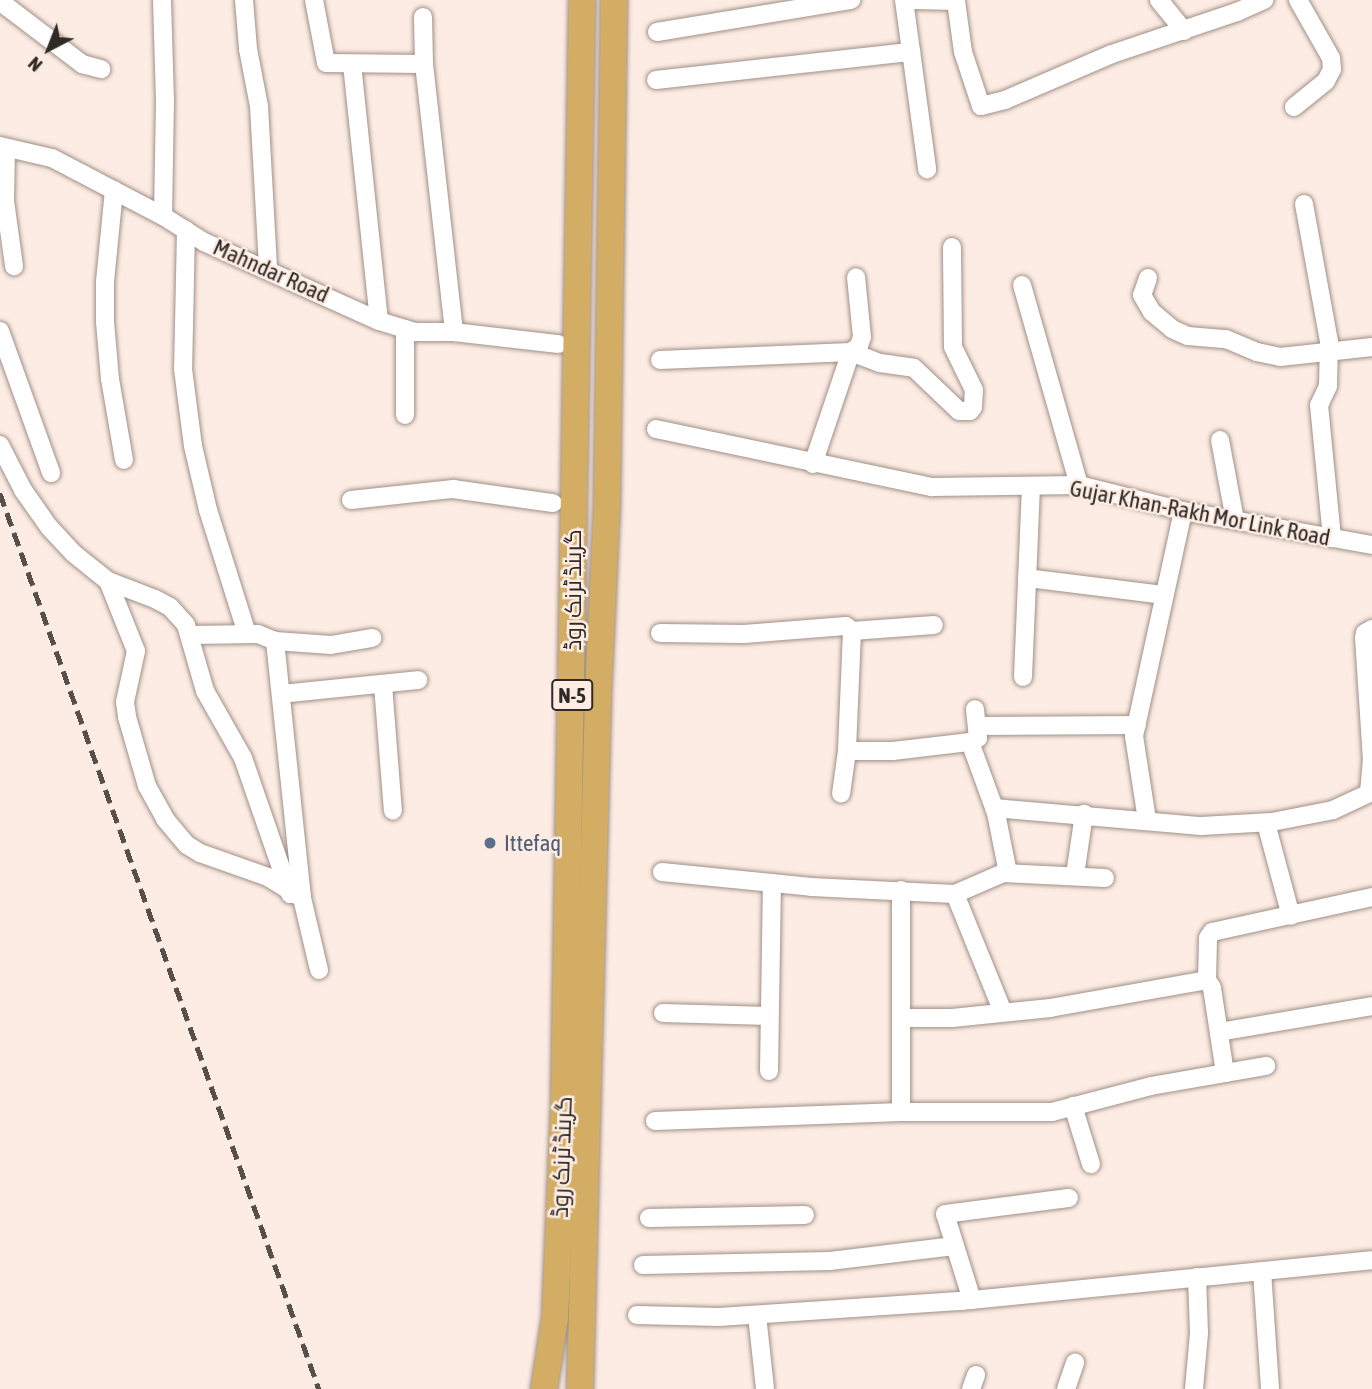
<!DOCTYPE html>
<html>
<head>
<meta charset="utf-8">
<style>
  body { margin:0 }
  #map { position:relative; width:1372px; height:1389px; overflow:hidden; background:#fdece3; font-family:"Asap Condensed",Cairo,sans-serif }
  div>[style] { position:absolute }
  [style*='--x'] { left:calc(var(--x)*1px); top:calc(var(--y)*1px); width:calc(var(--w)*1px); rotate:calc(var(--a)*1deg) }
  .roads { filter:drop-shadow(0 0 2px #9f9087) drop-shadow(0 0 2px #9f9087) }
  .minor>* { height:18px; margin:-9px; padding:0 9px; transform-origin:9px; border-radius:9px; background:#fff }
  .highway>* { height:26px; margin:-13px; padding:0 13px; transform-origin:13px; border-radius:13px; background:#d4ad64 }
  .rail>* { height:4.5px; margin-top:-2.25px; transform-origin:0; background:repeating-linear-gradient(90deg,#574f4a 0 14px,transparent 0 21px) }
  .dots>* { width:19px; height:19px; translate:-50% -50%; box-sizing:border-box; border:4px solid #fdece3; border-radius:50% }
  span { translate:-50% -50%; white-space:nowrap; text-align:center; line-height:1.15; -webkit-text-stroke:5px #fdece3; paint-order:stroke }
  .shield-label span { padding:2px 5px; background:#fdece3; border:2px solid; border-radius:5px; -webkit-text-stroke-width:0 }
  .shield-label { font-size:21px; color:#302a26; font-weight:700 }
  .street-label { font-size:23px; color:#302a26 }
  .service-label { font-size:23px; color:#4e5e75 }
  .left { translate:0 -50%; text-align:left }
  .north { position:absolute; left:14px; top:14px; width:70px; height:70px; -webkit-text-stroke:5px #fdece3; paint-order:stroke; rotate:222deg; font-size:19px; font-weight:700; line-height:28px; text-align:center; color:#302a26 }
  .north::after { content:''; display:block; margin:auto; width:24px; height:32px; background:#302a26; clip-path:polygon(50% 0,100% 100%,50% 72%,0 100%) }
</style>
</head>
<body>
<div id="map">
  <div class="roads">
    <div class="minor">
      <i style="--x:162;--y:0;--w:101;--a:88.3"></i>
      <i style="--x:165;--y:101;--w:115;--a:91"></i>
      <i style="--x:244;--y:0;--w:49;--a:85.3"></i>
      <i style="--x:248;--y:49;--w:58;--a:79.1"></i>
      <i style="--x:259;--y:106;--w:162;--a:86.8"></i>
      <i style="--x:314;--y:0;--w:64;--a:79.2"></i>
      <i style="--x:326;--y:63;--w:98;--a:0.6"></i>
      <i style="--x:904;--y:0;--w:171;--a:82.2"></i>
      <i style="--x:914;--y:0;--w:42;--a:1.4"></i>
      <i style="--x:956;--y:1;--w:51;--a:82.2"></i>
      <i style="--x:963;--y:52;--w:57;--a:71.6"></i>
      <i style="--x:981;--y:106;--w:25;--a:-14"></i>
      <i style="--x:1005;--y:100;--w:116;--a:-23.3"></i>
      <i style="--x:1112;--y:54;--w:132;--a:-18.6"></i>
      <i style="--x:1237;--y:12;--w:30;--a:-24"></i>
      <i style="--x:1159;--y:0;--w:40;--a:51"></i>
      <i style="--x:6;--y:6;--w:96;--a:37.3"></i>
      <i style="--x:82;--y:64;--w:20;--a:15"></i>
      <i style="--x:423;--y:17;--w:47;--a:88.8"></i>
      <i style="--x:424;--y:64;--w:270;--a:83.6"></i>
      <i style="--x:657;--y:32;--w:197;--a:-9.4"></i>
      <i style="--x:352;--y:64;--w:258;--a:84"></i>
      <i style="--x:656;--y:80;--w:257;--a:-6.3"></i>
      <i style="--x:1294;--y:107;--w:41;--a:-39.1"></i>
      <i style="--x:1326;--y:81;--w:13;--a:-63"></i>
      <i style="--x:1332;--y:69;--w:11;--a:-95"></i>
      <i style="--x:1331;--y:58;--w:67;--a:-119.6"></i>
      <i style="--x:0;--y:146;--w:53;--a:13"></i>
      <i style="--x:52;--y:158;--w:125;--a:27.6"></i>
      <i style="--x:163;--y:216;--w:49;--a:32.4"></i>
      <i style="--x:204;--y:242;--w:192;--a:24.3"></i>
      <i style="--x:379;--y:321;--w:38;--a:17"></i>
      <i style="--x:415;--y:332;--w:39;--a:0"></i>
      <i style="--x:454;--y:332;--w:105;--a:6.6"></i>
      <i style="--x:6;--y:148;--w:53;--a:91.1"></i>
      <i style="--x:5;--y:201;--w:66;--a:82.1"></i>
      <i style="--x:114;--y:190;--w:91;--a:95.6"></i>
      <i style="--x:105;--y:281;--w:41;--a:90"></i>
      <i style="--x:105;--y:322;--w:57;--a:85"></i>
      <i style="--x:110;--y:379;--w:82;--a:80.2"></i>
      <i style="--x:1304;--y:204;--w:140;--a:79.7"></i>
      <i style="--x:1329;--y:342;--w:44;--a:91.3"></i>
      <i style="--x:1328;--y:386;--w:21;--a:115"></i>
      <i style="--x:1319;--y:405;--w:134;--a:84.4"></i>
      <i style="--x:186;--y:230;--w:139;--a:91.2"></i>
      <i style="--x:183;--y:369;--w:78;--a:82.6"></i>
      <i style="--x:193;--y:446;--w:66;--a:76.8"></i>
      <i style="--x:208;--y:510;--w:130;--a:72.5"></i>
      <i style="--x:1148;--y:278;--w:18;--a:109"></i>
      <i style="--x:1142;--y:295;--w:20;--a:60"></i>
      <i style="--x:1152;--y:312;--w:26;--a:40"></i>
      <i style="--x:1172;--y:329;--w:17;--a:24"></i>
      <i style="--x:1188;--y:336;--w:38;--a:5"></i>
      <i style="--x:1226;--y:339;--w:34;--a:23"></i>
      <i style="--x:1257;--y:352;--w:24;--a:12"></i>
      <i style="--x:1280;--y:357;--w:93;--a:-6.2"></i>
      <i style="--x:1022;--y:285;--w:208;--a:74.1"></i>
      <i style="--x:405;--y:329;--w:86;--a:90"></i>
      <i style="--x:0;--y:331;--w:151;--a:70.2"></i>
      <i style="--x:660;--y:360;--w:191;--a:-2.4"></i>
      <i style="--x:851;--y:352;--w:10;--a:-37"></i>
      <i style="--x:859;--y:346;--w:9;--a:-72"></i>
      <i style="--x:862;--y:337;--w:60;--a:-95.7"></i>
      <i style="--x:656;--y:429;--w:282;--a:11.9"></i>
      <i style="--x:932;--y:487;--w:147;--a:-0.8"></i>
      <i style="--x:1079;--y:485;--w:107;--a:14"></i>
      <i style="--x:1183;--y:511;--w:192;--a:10.2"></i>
      <i style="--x:1220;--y:440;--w:81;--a:79.4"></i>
      <i style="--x:0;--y:445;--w:51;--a:62.9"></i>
      <i style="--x:23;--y:490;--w:45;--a:54.9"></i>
      <i style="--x:49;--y:527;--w:35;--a:47"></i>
      <i style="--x:73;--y:553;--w:45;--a:38.7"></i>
      <i style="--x:108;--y:581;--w:75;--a:68.2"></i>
      <i style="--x:136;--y:651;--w:52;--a:102.2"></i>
      <i style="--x:125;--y:702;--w:15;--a:82"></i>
      <i style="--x:127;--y:717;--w:72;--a:73.8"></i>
      <i style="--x:147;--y:786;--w:38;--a:61"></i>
      <i style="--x:165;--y:819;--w:34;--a:50"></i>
      <i style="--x:187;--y:845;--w:15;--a:32"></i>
      <i style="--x:200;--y:853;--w:72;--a:19.4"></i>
      <i style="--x:268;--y:877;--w:40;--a:32"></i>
      <i style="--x:302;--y:898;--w:74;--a:76.7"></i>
      <i style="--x:813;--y:464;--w:118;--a:-71.3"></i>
      <i style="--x:851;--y:352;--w:31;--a:21"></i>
      <i style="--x:880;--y:363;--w:34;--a:8"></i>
      <i style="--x:914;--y:368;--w:62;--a:43.7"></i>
      <i style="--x:959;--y:411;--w:11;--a:0"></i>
      <i style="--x:970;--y:411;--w:5;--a:-53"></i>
      <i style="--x:973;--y:407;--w:17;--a:-87"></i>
      <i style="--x:974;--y:390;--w:48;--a:-116"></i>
      <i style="--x:953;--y:347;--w:100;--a:-90.6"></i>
      <i style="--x:351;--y:500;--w:103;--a:-6.2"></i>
      <i style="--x:453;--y:489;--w:101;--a:8"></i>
      <i style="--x:1027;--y:578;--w:138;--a:7.1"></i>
      <i style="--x:108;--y:581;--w:50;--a:21"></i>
      <i style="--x:155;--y:599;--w:17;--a:28"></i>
      <i style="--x:170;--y:607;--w:24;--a:48"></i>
      <i style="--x:186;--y:625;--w:69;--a:73.9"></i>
      <i style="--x:205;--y:691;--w:77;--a:60.4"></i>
      <i style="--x:243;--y:758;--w:144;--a:70.9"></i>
      <i style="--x:852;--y:631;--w:82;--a:-4.2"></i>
      <i style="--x:660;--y:633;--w:84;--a:0.7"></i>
      <i style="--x:744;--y:634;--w:102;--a:-4.5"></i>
      <i style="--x:846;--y:626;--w:8;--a:40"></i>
      <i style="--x:852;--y:631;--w:120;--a:92.4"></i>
      <i style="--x:847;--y:751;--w:43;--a:97.9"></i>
      <i style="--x:191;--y:635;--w:67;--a:-0.9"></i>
      <i style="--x:258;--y:634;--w:18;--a:22"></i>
      <i style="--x:275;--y:641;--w:56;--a:4.1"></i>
      <i style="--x:331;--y:645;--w:42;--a:-9.7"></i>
      <i style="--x:275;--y:641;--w:258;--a:84"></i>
      <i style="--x:1023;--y:677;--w:191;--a:-87.6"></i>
      <i style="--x:383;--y:685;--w:126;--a:85.5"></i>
      <i style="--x:281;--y:694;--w:138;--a:-5.8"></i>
      <i style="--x:977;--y:726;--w:160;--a:-0.4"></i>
      <i style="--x:970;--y:742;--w:76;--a:69.9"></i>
      <i style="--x:996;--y:813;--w:61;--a:78.7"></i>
      <i style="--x:847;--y:751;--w:46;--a:0"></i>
      <i style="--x:893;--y:751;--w:78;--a:-6.7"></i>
      <i style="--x:970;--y:742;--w:9;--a:-27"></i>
      <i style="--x:978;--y:738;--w:29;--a:-96"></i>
      <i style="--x:994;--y:808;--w:208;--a:5"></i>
      <i style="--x:1201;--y:826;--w:71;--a:-3.2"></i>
      <i style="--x:1272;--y:822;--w:62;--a:-11.1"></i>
      <i style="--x:1333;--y:810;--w:40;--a:-25"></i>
      <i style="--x:1369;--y:793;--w:32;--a:-85"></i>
      <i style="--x:1372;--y:761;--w:123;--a:-93.7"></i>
      <i style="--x:1364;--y:638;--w:5;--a:-79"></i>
      <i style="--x:1365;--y:633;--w:8;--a:-30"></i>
      <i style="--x:1147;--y:820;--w:85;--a:-98.8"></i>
      <i style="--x:1134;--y:736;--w:230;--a:-77.7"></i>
      <i style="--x:1266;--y:823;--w:96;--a:75"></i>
      <i style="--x:662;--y:872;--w:150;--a:5.7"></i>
      <i style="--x:811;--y:887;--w:144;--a:2.8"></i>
      <i style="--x:955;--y:894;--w:127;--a:67.9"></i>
      <i style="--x:1075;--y:875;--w:62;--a:-81.6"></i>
      <i style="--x:955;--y:894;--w:52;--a:-23.6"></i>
      <i style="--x:1003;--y:873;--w:102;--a:2.8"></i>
      <i style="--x:1207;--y:980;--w:42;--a:-88.6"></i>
      <i style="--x:1208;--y:938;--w:7;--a:-56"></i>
      <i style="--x:1212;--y:932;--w:164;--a:-12.3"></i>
      <i style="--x:663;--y:1013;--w:106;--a:1.6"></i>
      <i style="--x:903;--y:1018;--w:49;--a:0"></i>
      <i style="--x:952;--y:1018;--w:99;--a:-5.8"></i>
      <i style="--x:1050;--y:1008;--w:159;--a:-10.1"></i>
      <i style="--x:1207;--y:980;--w:9;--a:58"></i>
      <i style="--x:1212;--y:988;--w:86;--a:81.3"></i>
      <i style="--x:1219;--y:1032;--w:155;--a:-9.6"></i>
      <i style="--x:769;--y:1071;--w:188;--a:-89.1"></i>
      <i style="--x:1073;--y:1106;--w:61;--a:72.8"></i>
      <i style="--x:901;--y:1112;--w:222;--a:-90"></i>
      <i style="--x:655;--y:1121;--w:246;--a:-2.1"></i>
      <i style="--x:901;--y:1112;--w:151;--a:0"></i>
      <i style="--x:1052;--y:1112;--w:102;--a:-14.7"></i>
      <i style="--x:1151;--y:1086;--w:117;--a:-9.9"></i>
      <i style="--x:649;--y:1218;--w:156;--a:-1.1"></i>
      <i style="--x:643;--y:1265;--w:187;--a:-1.2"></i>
      <i style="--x:830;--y:1261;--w:125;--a:-6.9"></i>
      <i style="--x:1262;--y:1271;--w:118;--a:86.1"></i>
      <i style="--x:972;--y:1300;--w:90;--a:-107.4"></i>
      <i style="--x:945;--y:1214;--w:125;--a:-7.4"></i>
      <i style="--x:637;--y:1315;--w:82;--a:1.4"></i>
      <i style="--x:719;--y:1317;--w:244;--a:-3.8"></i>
      <i style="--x:962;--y:1301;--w:412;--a:-5.7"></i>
      <i style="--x:757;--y:1315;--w:74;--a:83.8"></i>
      <i style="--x:971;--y:1389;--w:15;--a:-70"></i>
      <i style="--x:1066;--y:1389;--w:28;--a:-71"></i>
      <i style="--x:1194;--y:1389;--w:56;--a:-84.9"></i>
      <i style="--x:1199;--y:1333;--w:56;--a:-92"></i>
    </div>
    <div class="highway">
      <i style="--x:544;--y:1389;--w:72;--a:-81.2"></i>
      <i style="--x:555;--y:1318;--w:217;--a:-87.6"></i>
      <i style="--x:564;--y:1101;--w:1101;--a:-89.06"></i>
      <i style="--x:580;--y:1389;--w:694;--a:-88.51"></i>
      <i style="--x:598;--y:695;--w:193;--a:-87.3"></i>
      <i style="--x:607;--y:502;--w:502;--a:-89.2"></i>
    </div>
  </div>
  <div class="rail">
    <i style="--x:0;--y:493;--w:951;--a:70.4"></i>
  </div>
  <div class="dots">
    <i style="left:490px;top:843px;background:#5c6f8a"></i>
  </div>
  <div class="shield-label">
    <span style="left:572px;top:695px">N-5</span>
  </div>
  <div class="street-label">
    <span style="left:271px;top:271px;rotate:24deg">Mahndar Road</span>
    <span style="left:1200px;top:513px;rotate:11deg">Gujar Khan-Rakh Mor Link Road</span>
    <span style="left:573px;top:590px;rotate:-90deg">گرینڈ ٹرنک روڈ</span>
    <span style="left:562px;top:1157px;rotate:-88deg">گرینڈ ٹرنک روڈ</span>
  </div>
  <div class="service-label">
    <span class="left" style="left:504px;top:843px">Ittefaq</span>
  </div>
  <div class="north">N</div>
</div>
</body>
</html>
